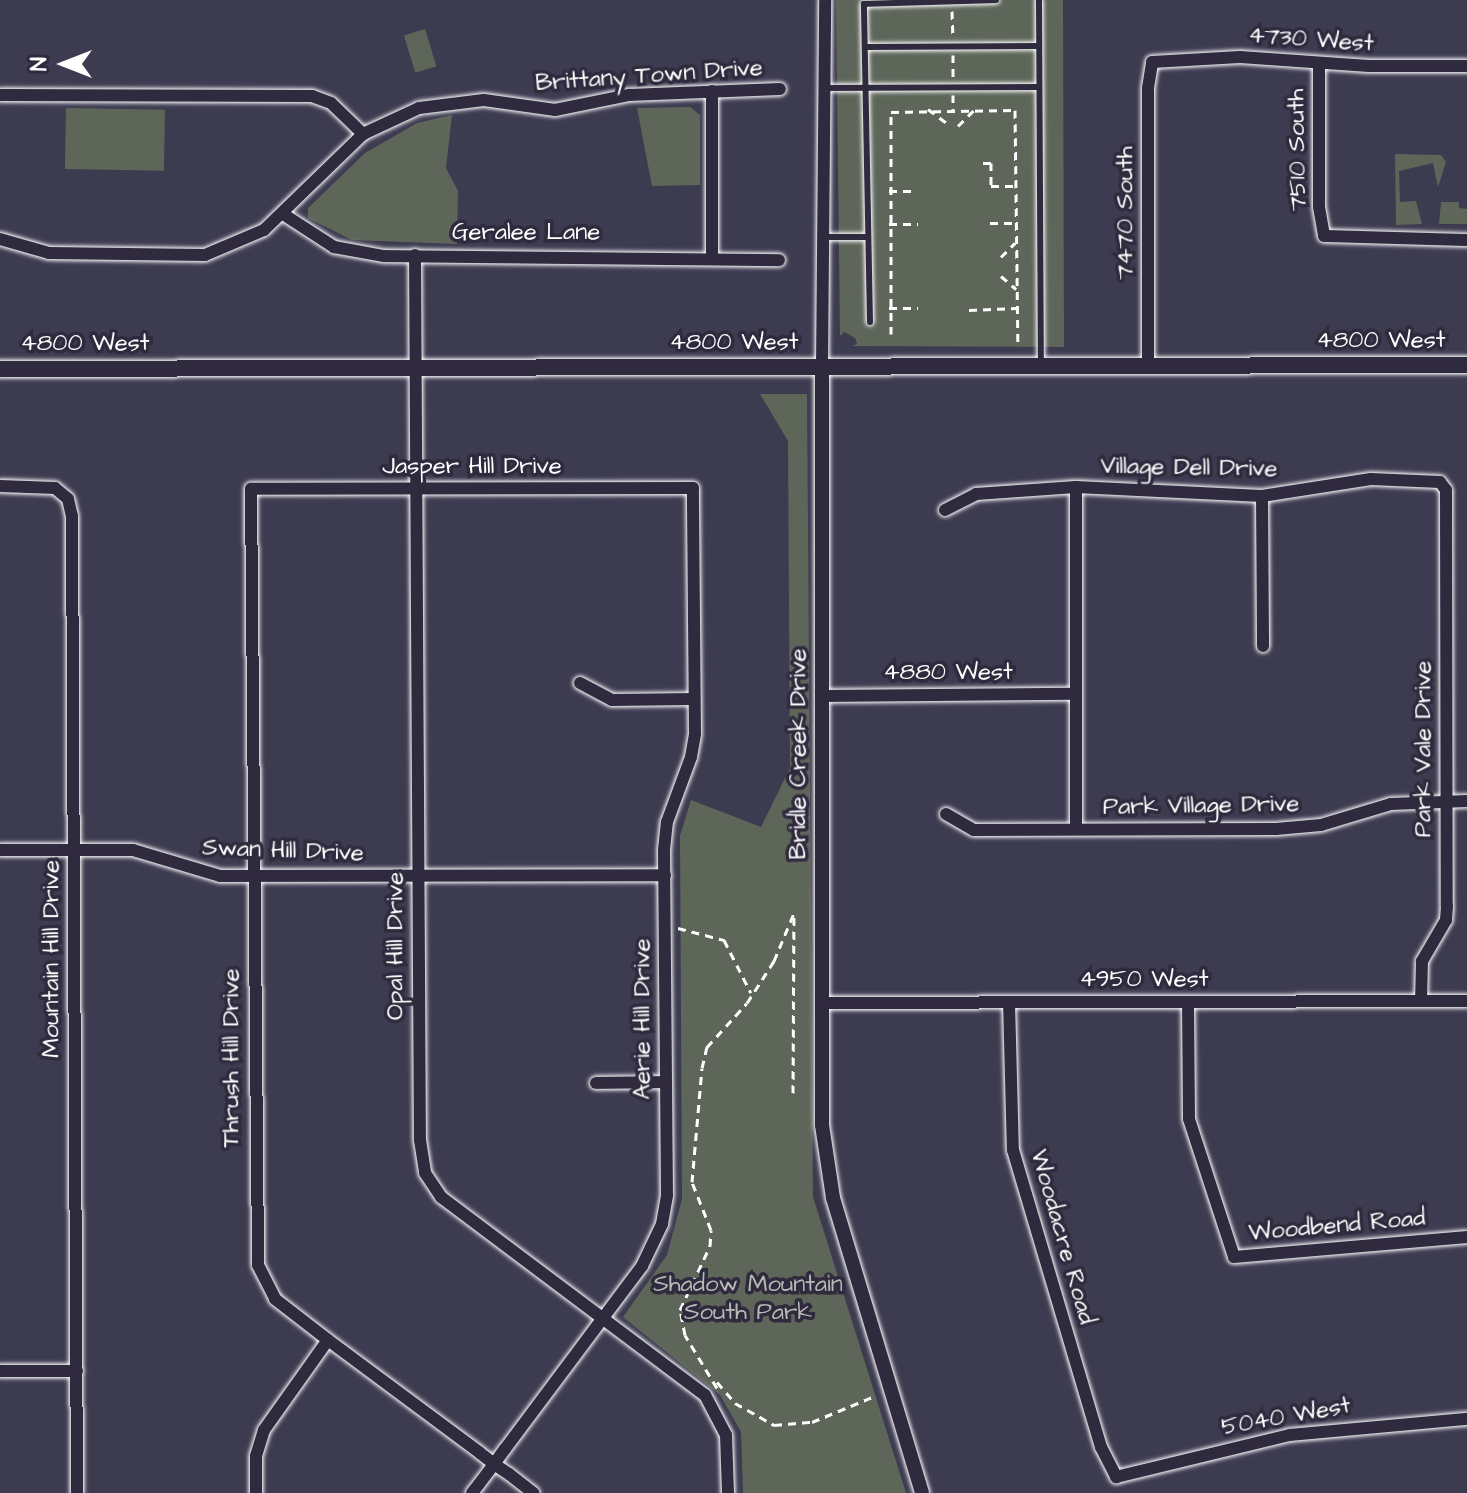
<!DOCTYPE html>
<html>
<head>
<meta charset="utf-8">
<style>
  body { margin:0 }
  #map { position:relative; width:1467px; height:1493px; overflow:hidden; background:#3d3b50; font-family:"Architects Daughter",sans-serif }
  div>[style] { position:absolute }
  [style*='--x'] { left:calc(var(--x)*1px); top:calc(var(--y)*1px); width:calc(var(--w)*1px); rotate:calc(var(--a)*1deg) }
  .green>* { inset:0; background:#5e665a; transform-origin:0 0 }
  .path>* { height:3px; margin-top:-1.5px; transform-origin:0; background:repeating-linear-gradient(90deg,#fff 0 8px,transparent 0 14px) }
  .roads { filter:drop-shadow(0 0 2px #fff) drop-shadow(0 0 2px #fff) }
  .service>* { height:6px; margin:-3px; padding:0 3px; transform-origin:3px; border-radius:3px; background:#2f2a3d }
  .minor>* { height:12px; margin:-6px; padding:0 6px; transform-origin:6px; border-radius:6px; background:#2f2a3d }
  .tertiary>* { height:14px; margin:-7px; padding:0 7px; transform-origin:7px; border-radius:7px; background:#2f2a3d }
  .secondary>* { height:16px; margin:-8px; padding:0 8px; transform-origin:8px; border-radius:8px; background:#2f2a3d }
  span { translate:-50% -50%; white-space:nowrap; text-align:center; line-height:1.15; -webkit-text-stroke:7px #2f2a3d; paint-order:stroke }
  .street-label { font-size:24px; color:#fff }
  .park-label { font-size:24px; color:#b7bab5 }
  .north { position:absolute; left:24px; top:24px; width:80px; height:80px; -webkit-text-stroke:6px #2f2a3d; paint-order:stroke; rotate:270deg; font-size:22px; font-weight:700; line-height:32px; text-align:center; color:#fff }
  .north::after { content:''; display:block; margin:auto; width:28px; height:36px; background:#fff; clip-path:polygon(50% 0,100% 100%,50% 72%,0 100%) }
</style>
</head>
<body>
<div id="map">
  <div class="green">
    <i style="clip-path:polygon(836px 0,1063px 0,1064px 347px,852px 346px,857px 344px,855px 338px,844px 332px,840px 336px)"></i>
    <i style="left:425px;top:29px;width:39px;height:22px;rotate:73deg"></i>
    <i style="clip-path:polygon(690px 107px,700px 115px,700px 185px,652px 186px,637px 108px)"></i>
    <i style="left:66px;top:108px;width:99px;height:61px;rotate:1deg"></i>
    <i style="clip-path:polygon(452px 115px,446px 168px,458px 191px,457px 244px,352px 240px,308px 218px,308px 208px,365px 153px,417px 123px)"></i>
    <i style="clip-path:polygon(1395px 154px,1441px 155px,1446px 162px,1438px 187px,1433px 163px,1399px 171px,1400px 202px,1416px 201px,1422px 224px,1396px 225px)"></i>
    <i style="clip-path:polygon(1459px 202px,1459px 208px,1467px 209px,1467px 224px,1439px 224px,1441px 202px)"></i>
    <i style="clip-path:polygon(760px 394px,807px 394px,813px 1197px,906px 1493px,743px 1493px,741px 1432px,720px 1395px,623px 1317px,667px 1255px,682px 1199px,680px 836px,691px 800px,761px 827px,790px 768px,788px 441px)"></i>
  </div>
  <div class="path">
    <i style="--x:952;--y:11;--w:24;--a:88"></i>
    <i style="--x:953;--y:55;--w:24;--a:90"></i>
    <i style="--x:953;--y:95;--w:16;--a:90"></i>
    <i style="--x:928;--y:109;--w:25;--a:37"></i>
    <i style="--x:958;--y:126;--w:25;--a:-45"></i>
    <i style="--x:983;--y:163;--w:8;--a:0"></i>
    <i style="--x:991;--y:163;--w:23;--a:90"></i>
    <i style="--x:991;--y:186;--w:27;--a:0"></i>
    <i style="--x:889;--y:191;--w:26;--a:0"></i>
    <i style="--x:990;--y:223;--w:28;--a:0"></i>
    <i style="--x:889;--y:224;--w:29;--a:0"></i>
    <i style="--x:1001;--y:257;--w:20;--a:-45"></i>
    <i style="--x:1001;--y:276;--w:20;--a:41"></i>
    <i style="--x:889;--y:308;--w:29;--a:0"></i>
    <i style="--x:969;--y:310;--w:48;--a:-2.4"></i>
    <i style="--x:891;--y:334;--w:222;--a:-90"></i>
    <i style="--x:891;--y:112;--w:124;--a:-0.9"></i>
    <i style="--x:1015;--y:110;--w:233;--a:89.3"></i>
    <i style="--x:678;--y:928;--w:48;--a:14.6"></i>
    <i style="--x:724;--y:940;--w:59;--a:63"></i>
    <i style="--x:793;--y:1093;--w:176;--a:-89.7"></i>
    <i style="--x:717;--y:1382;--w:28;--a:49"></i>
    <i style="--x:735;--y:1403;--w:45;--a:29.4"></i>
    <i style="--x:774;--y:1425;--w:38;--a:-5"></i>
    <i style="--x:812;--y:1422;--w:65;--a:-22.6"></i>
    <i style="--x:717;--y:1388;--w:62;--a:-121.1"></i>
    <i style="--x:685;--y:1335;--w:25;--a:-101"></i>
    <i style="--x:680;--y:1310;--w:71;--a:-64.9"></i>
    <i style="--x:710;--y:1246;--w:16;--a:-86"></i>
    <i style="--x:711;--y:1230;--w:52;--a:-111.6"></i>
    <i style="--x:692;--y:1182;--w:114;--a:-85"></i>
    <i style="--x:702;--y:1068;--w:22;--a:-77"></i>
    <i style="--x:707;--y:1047;--w:59;--a:-47.7"></i>
    <i style="--x:747;--y:1003;--w:50;--a:-57.3"></i>
    <i style="--x:774;--y:961;--w:52;--a:-67.4"></i>
  </div>
  <div class="roads">
    <div class="service">
      <i style="--x:1039;--y:0;--w:366;--a:89.7"></i>
      <i style="--x:865;--y:47;--w:174;--a:-0.3"></i>
      <i style="--x:825;--y:88;--w:214;--a:-0.3"></i>
      <i style="--x:825;--y:237;--w:43;--a:0"></i>
      <i style="--x:870;--y:322;--w:318;--a:-91.1"></i>
      <i style="--x:864;--y:4;--w:132;--a:-1.7"></i>
    </div>
    <div class="minor">
      <i style="--x:1319;--y:64;--w:143;--a:90"></i>
      <i style="--x:1319;--y:207;--w:29;--a:80"></i>
      <i style="--x:1324;--y:236;--w:143;--a:1.6"></i>
      <i style="--x:712;--y:91;--w:167;--a:90"></i>
      <i style="--x:0;--y:95;--w:312;--a:0.2"></i>
      <i style="--x:312;--y:96;--w:20;--a:20"></i>
      <i style="--x:331;--y:103;--w:45;--a:44.1"></i>
      <i style="--x:283;--y:214;--w:61;--a:32.9"></i>
      <i style="--x:334;--y:247;--w:51;--a:10.2"></i>
      <i style="--x:384;--y:256;--w:395;--a:0.6"></i>
      <i style="--x:0;--y:239;--w:51;--a:15.9"></i>
      <i style="--x:49;--y:253;--w:156;--a:0.7"></i>
      <i style="--x:205;--y:255;--w:64;--a:-23"></i>
      <i style="--x:264;--y:230;--w:138;--a:-44.1"></i>
      <i style="--x:363;--y:134;--w:62;--a:-24.9"></i>
      <i style="--x:419;--y:108;--w:65;--a:-7"></i>
      <i style="--x:484;--y:100;--w:72;--a:8"></i>
      <i style="--x:555;--y:110;--w:76;--a:-11.5"></i>
      <i style="--x:629;--y:95;--w:151;--a:-2.3"></i>
      <i style="--x:415;--y:255;--w:885;--a:89.68"></i>
      <i style="--x:420;--y:1140;--w:33;--a:81"></i>
      <i style="--x:425;--y:1173;--w:29;--a:56"></i>
      <i style="--x:441;--y:1197;--w:330;--a:36.9"></i>
      <i style="--x:705;--y:1395;--w:45;--a:62.3"></i>
      <i style="--x:726;--y:1435;--w:58;--a:88"></i>
      <i style="--x:1148;--y:365;--w:277;--a:-90"></i>
      <i style="--x:1148;--y:88;--w:26;--a:-81"></i>
      <i style="--x:1152;--y:62;--w:88;--a:-3.3"></i>
      <i style="--x:1240;--y:57;--w:129;--a:4"></i>
      <i style="--x:1369;--y:66;--w:98;--a:0"></i>
      <i style="--x:822;--y:367;--w:367;--a:-89.5"></i>
      <i style="--x:0;--y:486;--w:55;--a:2.1"></i>
      <i style="--x:55;--y:488;--w:17;--a:40"></i>
      <i style="--x:68;--y:499;--w:17;--a:77"></i>
      <i style="--x:72;--y:516;--w:977;--a:89.71"></i>
      <i style="--x:1262;--y:496;--w:150;--a:89.6"></i>
      <i style="--x:945;--y:510;--w:35;--a:-27"></i>
      <i style="--x:976;--y:494;--w:100;--a:-4"></i>
      <i style="--x:1076;--y:487;--w:186;--a:2.8"></i>
      <i style="--x:1262;--y:496;--w:110;--a:-8.9"></i>
      <i style="--x:1371;--y:479;--w:69;--a:2.5"></i>
      <i style="--x:1440;--y:482;--w:10;--a:53"></i>
      <i style="--x:1446;--y:490;--w:416;--a:89.9"></i>
      <i style="--x:1447;--y:906;--w:14;--a:94"></i>
      <i style="--x:1446;--y:920;--w:48;--a:120.3"></i>
      <i style="--x:1422;--y:961;--w:40;--a:91.4"></i>
      <i style="--x:580;--y:683;--w:36;--a:28"></i>
      <i style="--x:612;--y:700;--w:82;--a:-0.7"></i>
      <i style="--x:821;--y:696;--w:254;--a:-0.5"></i>
      <i style="--x:946;--y:814;--w:32;--a:30"></i>
      <i style="--x:974;--y:830;--w:302;--a:-0.2"></i>
      <i style="--x:1276;--y:829;--w:45;--a:-5.1"></i>
      <i style="--x:1321;--y:825;--w:73;--a:-16.7"></i>
      <i style="--x:1391;--y:804;--w:76;--a:-2.3"></i>
      <i style="--x:1076;--y:829;--w:342;--a:-90"></i>
      <i style="--x:0;--y:850;--w:133;--a:0"></i>
      <i style="--x:133;--y:850;--w:91;--a:16.6"></i>
      <i style="--x:220;--y:876;--w:445;--a:-0.1"></i>
      <i style="--x:1009;--y:1002;--w:148;--a:88.5"></i>
      <i style="--x:1013;--y:1150;--w:310;--a:73.5"></i>
      <i style="--x:1101;--y:1447;--w:34;--a:63"></i>
      <i style="--x:1116;--y:1477;--w:179;--a:-13.6"></i>
      <i style="--x:1290;--y:1435;--w:178;--a:-5.2"></i>
      <i style="--x:1188;--y:1002;--w:117;--a:89.5"></i>
      <i style="--x:1189;--y:1119;--w:145;--a:71.9"></i>
      <i style="--x:1234;--y:1257;--w:234;--a:-4.9"></i>
      <i style="--x:821;--y:1003;--w:646;--a:-0.18"></i>
      <i style="--x:596;--y:1083;--w:69;--a:-0.8"></i>
      <i style="--x:0;--y:1371;--w:77;--a:0"></i>
      <i style="--x:256;--y:1493;--w:37;--a:-90"></i>
      <i style="--x:256;--y:1456;--w:27;--a:-73"></i>
      <i style="--x:264;--y:1430;--w:110;--a:-54.6"></i>
      <i style="--x:472;--y:1493;--w:11;--a:-52"></i>
      <i style="--x:479;--y:1484;--w:25;--a:-53"></i>
      <i style="--x:494;--y:1464;--w:19;--a:-54"></i>
      <i style="--x:505;--y:1449;--w:164;--a:-53.2"></i>
      <i style="--x:603;--y:1318;--w:65;--a:-53.1"></i>
      <i style="--x:642;--y:1266;--w:47;--a:-64.5"></i>
      <i style="--x:662;--y:1224;--w:29;--a:-80"></i>
      <i style="--x:667;--y:1195;--w:345;--a:-90.5"></i>
      <i style="--x:664;--y:850;--w:28;--a:-84"></i>
      <i style="--x:667;--y:822;--w:69;--a:-69.7"></i>
      <i style="--x:691;--y:757;--w:23;--a:-80"></i>
      <i style="--x:695;--y:734;--w:246;--a:-90.5"></i>
      <i style="--x:693;--y:488;--w:442;--a:179.9"></i>
      <i style="--x:251;--y:489;--w:776;--a:89.48"></i>
      <i style="--x:258;--y:1265;--w:38;--a:63"></i>
      <i style="--x:275;--y:1299;--w:67;--a:37.7"></i>
      <i style="--x:328;--y:1340;--w:189;--a:36.6"></i>
      <i style="--x:480;--y:1453;--w:18;--a:38"></i>
      <i style="--x:494;--y:1464;--w:18;--a:34"></i>
      <i style="--x:509;--y:1474;--w:31;--a:38"></i>
    </div>
    <div class="tertiary">
      <i style="--x:822;--y:367;--w:758;--a:90"></i>
      <i style="--x:822;--y:1125;--w:74;--a:81.4"></i>
      <i style="--x:833;--y:1198;--w:308;--a:73.2"></i>
    </div>
    <div class="secondary">
      <i style="--x:0;--y:369;--w:1467;--a:-0.16"></i>
    </div>
  </div>
  <div class="street-label">
    <span style="left:1311px;top:40px;rotate:4deg">4730 West</span>
    <span style="left:649px;top:76px;rotate:-4deg">Brittany Town Drive</span>
    <span style="left:1298px;top:150px;rotate:-91deg">7510 South</span>
    <span style="left:1126px;top:213px;rotate:-90deg">7470 South</span>
    <span style="left:526px;top:233px">Geralee Lane</span>
    <span style="left:1381px;top:341px">4800 West</span>
    <span style="left:734px;top:343px">4800 West</span>
    <span style="left:85px;top:344px">4800 West</span>
    <span style="left:472px;top:467px">Jasper Hill Drive</span>
    <span style="left:1189px;top:468px;rotate:1deg">Village Dell Drive</span>
    <span style="left:948px;top:673px">4880 West</span>
    <span style="left:1424px;top:749px;rotate:-90deg">Park Vale Drive</span>
    <span style="left:799px;top:754px;rotate:-90deg">Bridle Creek Drive</span>
    <span style="left:1201px;top:806px;rotate:-1deg">Park Village Drive</span>
    <span style="left:283px;top:851px;rotate:2deg">Swan Hill Drive</span>
    <span style="left:396px;top:946px;rotate:-90deg">Opal Hill Drive</span>
    <span style="left:52px;top:959px;rotate:-90deg">Mountain Hill Drive</span>
    <span style="left:1144px;top:980px">4950 West</span>
    <span style="left:643px;top:1019px;rotate:-90deg">Aerie Hill Drive</span>
    <span style="left:232px;top:1058px;rotate:-90deg">Thrush Hill Drive</span>
    <span style="left:1337px;top:1226px;rotate:-5deg">Woodbend Road</span>
    <span style="left:1062px;top:1237px;rotate:74deg">Woodacre Road</span>
    <span style="left:1286px;top:1417px;rotate:-10deg">5040 West</span>
  </div>
  <div class="park-label">
    <span style="left:748px;top:1299px">Shadow Mountain<br>South Park</span>
  </div>
  <div class="north">N</div>
</div>
</body>
</html>
